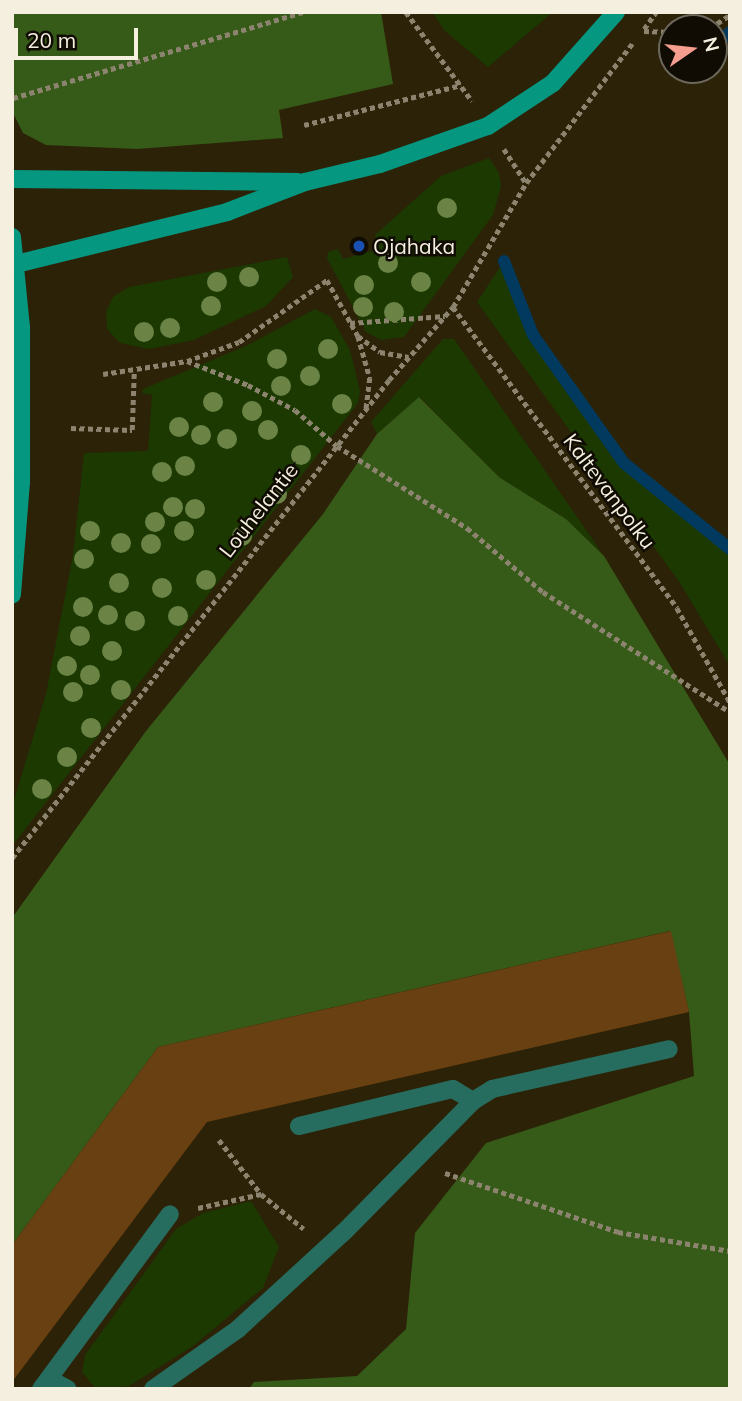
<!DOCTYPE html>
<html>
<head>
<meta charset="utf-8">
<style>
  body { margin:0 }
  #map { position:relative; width:742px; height:1401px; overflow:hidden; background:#2c2207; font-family:Mulish,sans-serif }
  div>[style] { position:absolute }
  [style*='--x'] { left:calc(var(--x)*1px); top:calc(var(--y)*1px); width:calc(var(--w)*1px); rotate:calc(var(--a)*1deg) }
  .green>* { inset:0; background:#1b3900 }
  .forest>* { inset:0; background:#365a18 }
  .stream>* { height:12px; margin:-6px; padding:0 6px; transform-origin:6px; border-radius:6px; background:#013a5e }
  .building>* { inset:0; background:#694011 }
  .path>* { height:4.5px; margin-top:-2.25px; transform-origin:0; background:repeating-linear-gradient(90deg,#8c846f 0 5px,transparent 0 8.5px) }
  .service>* { height:18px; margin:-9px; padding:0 9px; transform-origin:9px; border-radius:9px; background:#276d5f }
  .secondary>* { height:18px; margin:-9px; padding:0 9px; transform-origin:9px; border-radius:9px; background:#069780 }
  .trees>* { width:20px; height:20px; margin:-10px; border-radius:50%; background:#6b8446 }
  .dots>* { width:19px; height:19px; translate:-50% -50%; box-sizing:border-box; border:4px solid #100c03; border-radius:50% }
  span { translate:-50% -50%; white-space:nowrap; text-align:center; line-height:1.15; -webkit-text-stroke:5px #100c03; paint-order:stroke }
  .poi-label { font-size:21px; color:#f5efdf }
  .left { translate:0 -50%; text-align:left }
  .street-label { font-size:21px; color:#f5efdf }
  .frame { position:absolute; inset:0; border:14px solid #f5efdf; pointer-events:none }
  .north { position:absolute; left:658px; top:14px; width:70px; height:70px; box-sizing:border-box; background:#100c03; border:2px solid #6c675b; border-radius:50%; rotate:76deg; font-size:19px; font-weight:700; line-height:28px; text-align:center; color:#f5efdf }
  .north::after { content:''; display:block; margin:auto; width:24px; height:32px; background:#f59d8e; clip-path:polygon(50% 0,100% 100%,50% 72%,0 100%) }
  .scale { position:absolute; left:14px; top:28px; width:124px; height:32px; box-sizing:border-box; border:4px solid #f5efdf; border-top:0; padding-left:9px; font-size:21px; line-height:24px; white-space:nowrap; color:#f5efdf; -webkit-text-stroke:5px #100c03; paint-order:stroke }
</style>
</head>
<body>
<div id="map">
  <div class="green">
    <i style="clip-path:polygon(432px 12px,553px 12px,488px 67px,445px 31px)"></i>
    <i style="clip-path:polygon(489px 158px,499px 173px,501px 187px,493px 215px,404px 337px,381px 340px,366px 332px,327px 258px,328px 252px,338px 249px,343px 259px,378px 249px,375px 235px,441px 176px)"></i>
    <i style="clip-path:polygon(287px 257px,293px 277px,266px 306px,194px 340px,149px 349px,120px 343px,107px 329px,106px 312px,113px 297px,129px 287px)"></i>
    <i style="clip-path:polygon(504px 261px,533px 335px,624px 463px,730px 549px,730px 666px,680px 583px,477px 302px)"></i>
    <i style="clip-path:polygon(315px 309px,331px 317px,350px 350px,360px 391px,358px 403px,12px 846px,12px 807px,46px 694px,73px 555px,84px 453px,148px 451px,152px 395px,142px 393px,143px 389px,248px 345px)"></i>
    <i style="clip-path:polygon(443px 339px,454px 339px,604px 556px,566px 519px,499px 477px,420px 397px,377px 434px,371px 422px)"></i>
    <i style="clip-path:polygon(251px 1201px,279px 1247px,263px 1288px,193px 1346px,129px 1386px,96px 1389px,82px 1372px,85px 1355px,176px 1229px,203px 1213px)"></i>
  </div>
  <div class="forest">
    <i style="clip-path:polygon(12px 12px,381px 12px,393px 84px,279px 110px,283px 138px,137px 149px,46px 145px,23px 133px,12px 111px)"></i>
    <i style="clip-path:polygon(419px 397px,499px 477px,566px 519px,604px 556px,730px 765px,730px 1389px,249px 1389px,254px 1382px,357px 1376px,406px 1329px,415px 1233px,486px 1143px,694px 1076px,689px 1012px,670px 931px,158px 1047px,12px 1245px,12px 918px,146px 731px,323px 514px,377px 434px)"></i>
  </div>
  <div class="stream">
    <i style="--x:714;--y:47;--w:22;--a:-43"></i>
    <i style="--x:688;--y:72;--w:3;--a:-45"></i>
    <i style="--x:504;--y:261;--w:79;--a:68.6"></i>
    <i style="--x:533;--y:335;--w:157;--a:54.6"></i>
    <i style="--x:624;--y:463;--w:136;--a:39.1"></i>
  </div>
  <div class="building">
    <i style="clip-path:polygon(671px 931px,689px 1012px,207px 1122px,12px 1382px,12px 1245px,158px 1047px)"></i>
  </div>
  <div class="path">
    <i style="--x:406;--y:12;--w:111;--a:53.4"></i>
    <i style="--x:710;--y:28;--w:24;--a:-33"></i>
    <i style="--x:644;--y:29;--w:21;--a:-55"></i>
    <i style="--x:644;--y:31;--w:28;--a:2"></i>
    <i style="--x:13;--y:98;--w:302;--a:-16.5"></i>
    <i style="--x:304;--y:125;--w:162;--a:-14.3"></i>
    <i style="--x:504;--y:149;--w:40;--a:57.1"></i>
    <i style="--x:453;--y:307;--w:375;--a:53.3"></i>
    <i style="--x:677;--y:608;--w:108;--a:60.6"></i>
    <i style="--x:350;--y:323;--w:95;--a:-4.2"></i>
    <i style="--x:358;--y:336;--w:44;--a:74.1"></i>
    <i style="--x:370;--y:378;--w:31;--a:97"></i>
    <i style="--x:187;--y:361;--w:66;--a:21.5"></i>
    <i style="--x:248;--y:385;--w:53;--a:28"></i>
    <i style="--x:295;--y:410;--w:55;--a:40.6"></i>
    <i style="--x:337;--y:446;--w:154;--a:32.2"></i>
    <i style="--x:467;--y:528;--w:99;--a:40.1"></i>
    <i style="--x:543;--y:592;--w:222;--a:32.7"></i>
    <i style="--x:103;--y:374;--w:85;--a:-8.8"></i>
    <i style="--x:187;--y:361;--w:55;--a:-20.1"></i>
    <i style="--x:239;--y:342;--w:108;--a:-35.2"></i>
    <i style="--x:327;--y:280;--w:64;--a:61"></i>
    <i style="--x:358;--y:336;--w:27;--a:36"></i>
    <i style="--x:380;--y:352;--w:29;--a:10"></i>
    <i style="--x:71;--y:428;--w:61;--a:1.9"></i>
    <i style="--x:132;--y:430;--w:57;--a:-88"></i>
    <i style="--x:12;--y:858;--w:609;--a:-51.74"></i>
    <i style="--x:389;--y:380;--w:97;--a:-48.8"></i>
    <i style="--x:453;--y:307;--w:144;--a:-59.5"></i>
    <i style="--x:526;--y:183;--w:178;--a:-52.7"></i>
    <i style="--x:219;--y:1140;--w:68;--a:52.1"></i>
    <i style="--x:261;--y:1194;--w:55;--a:39.1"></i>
    <i style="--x:445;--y:1173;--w:183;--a:18.8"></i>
    <i style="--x:618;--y:1232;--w:114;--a:9.6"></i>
    <i style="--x:198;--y:1208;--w:65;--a:-12.5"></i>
  </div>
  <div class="service">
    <i style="--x:299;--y:1126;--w:158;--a:-13.5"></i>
    <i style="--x:453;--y:1089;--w:23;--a:31"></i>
    <i style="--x:49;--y:1379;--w:21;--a:28"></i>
    <i style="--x:41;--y:1389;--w:217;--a:-53.6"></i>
    <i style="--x:153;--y:1389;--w:104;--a:-35.2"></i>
    <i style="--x:238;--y:1329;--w:144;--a:-42.5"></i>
    <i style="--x:344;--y:1232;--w:184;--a:-45.4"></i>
    <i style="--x:473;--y:1101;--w:22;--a:-32"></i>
    <i style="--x:492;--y:1089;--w:181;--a:-12.7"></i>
  </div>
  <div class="secondary">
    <i style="--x:12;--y:179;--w:286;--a:0.6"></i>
    <i style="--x:12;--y:237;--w:90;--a:84.3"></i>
    <i style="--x:21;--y:327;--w:155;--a:90"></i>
    <i style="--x:21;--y:482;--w:113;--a:94.6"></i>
    <i style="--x:12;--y:265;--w:221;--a:-13.8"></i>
    <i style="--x:227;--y:212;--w:84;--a:-21"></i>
    <i style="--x:305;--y:182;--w:77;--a:-13.5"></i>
    <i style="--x:380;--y:164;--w:114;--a:-19.4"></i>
    <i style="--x:488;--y:126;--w:78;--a:-33.5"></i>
    <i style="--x:553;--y:83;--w:95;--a:-48.4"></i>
  </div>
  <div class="trees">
    <i style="left:447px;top:208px"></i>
    <i style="left:388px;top:263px"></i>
    <i style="left:249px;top:277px"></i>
    <i style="left:217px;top:282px"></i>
    <i style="left:421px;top:282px"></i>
    <i style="left:364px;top:285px"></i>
    <i style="left:211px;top:306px"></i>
    <i style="left:363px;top:307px"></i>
    <i style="left:394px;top:312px"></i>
    <i style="left:170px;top:328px"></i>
    <i style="left:144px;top:332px"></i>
    <i style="left:328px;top:349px"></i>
    <i style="left:277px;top:359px"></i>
    <i style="left:310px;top:376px"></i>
    <i style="left:281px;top:386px"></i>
    <i style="left:213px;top:402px"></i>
    <i style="left:342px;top:404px"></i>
    <i style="left:252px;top:411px"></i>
    <i style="left:179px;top:427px"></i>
    <i style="left:268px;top:430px"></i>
    <i style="left:201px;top:435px"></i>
    <i style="left:227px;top:439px"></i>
    <i style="left:301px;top:455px"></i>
    <i style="left:185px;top:466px"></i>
    <i style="left:162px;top:472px"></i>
    <i style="left:277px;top:494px"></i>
    <i style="left:173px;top:507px"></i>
    <i style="left:195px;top:509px"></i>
    <i style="left:155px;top:522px"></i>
    <i style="left:90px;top:531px"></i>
    <i style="left:184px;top:531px"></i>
    <i style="left:242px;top:536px"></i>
    <i style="left:121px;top:543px"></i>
    <i style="left:151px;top:544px"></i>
    <i style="left:84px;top:559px"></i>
    <i style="left:206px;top:580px"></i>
    <i style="left:119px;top:583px"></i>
    <i style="left:162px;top:588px"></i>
    <i style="left:83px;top:607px"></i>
    <i style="left:108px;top:615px"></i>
    <i style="left:178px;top:616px"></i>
    <i style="left:135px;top:621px"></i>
    <i style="left:80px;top:636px"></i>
    <i style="left:112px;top:651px"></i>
    <i style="left:67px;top:666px"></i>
    <i style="left:90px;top:675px"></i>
    <i style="left:121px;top:690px"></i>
    <i style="left:73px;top:692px"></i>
    <i style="left:91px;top:728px"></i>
    <i style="left:67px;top:757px"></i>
    <i style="left:42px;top:789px"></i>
  </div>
  <div class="dots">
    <i style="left:359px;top:246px;background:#1a4fb4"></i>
  </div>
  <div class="poi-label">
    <span class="left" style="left:373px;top:246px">Ojahaka</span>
  </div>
  <div class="street-label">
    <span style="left:610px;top:491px;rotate:53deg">Kaltevanpolku</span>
    <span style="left:258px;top:510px;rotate:-52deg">Louhelantie</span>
  </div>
  <div class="frame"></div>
  <div class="north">N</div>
  <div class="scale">20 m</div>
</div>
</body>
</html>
